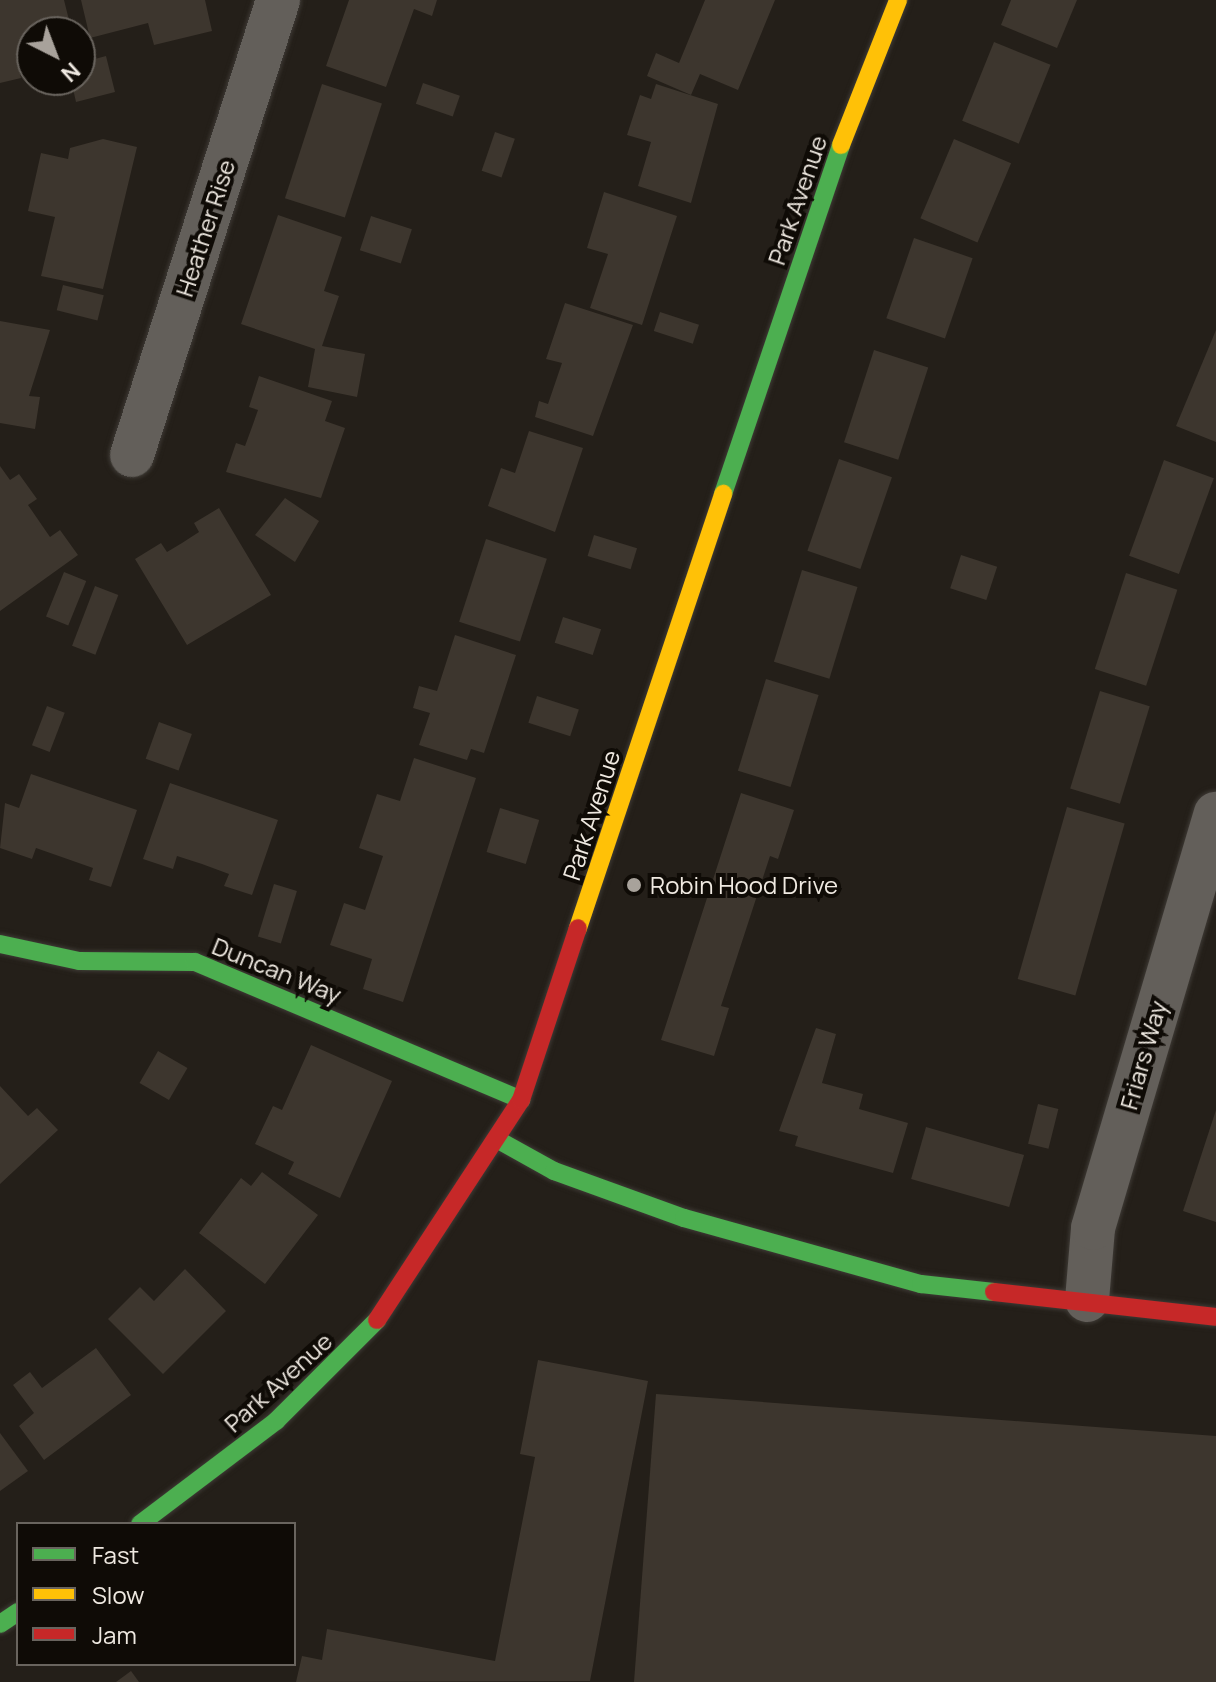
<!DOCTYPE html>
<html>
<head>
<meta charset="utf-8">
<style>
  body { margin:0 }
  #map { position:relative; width:1216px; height:1682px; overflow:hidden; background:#241f19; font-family:Manrope,sans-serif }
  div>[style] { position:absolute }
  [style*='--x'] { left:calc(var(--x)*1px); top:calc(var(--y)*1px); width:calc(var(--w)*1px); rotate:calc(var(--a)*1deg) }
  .building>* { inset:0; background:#3d362e; transform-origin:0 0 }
  .roads { filter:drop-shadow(0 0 2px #3e3a35) drop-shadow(0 0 2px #3e3a35) }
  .street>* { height:44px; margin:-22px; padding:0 22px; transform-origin:22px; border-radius:22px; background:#635f5a }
  .fast>* { height:18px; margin:-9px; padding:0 9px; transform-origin:9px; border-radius:9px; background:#4caf50 }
  .slow>* { height:18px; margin:-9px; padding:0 9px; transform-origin:9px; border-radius:9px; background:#ffc107 }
  .jam>* { height:18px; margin:-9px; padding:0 9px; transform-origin:9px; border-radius:9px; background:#c62828 }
  .dots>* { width:22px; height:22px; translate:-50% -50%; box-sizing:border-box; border:4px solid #0f0b06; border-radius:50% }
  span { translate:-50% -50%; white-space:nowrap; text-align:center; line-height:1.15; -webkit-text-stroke:8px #0f0b06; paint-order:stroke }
  .street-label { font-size:24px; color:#efe9e1 }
  .poi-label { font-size:24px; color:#efe9e1 }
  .left { translate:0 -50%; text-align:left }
  .legend { position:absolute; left:16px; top:1522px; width:280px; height:144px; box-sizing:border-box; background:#0f0b06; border:2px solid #69645e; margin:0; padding:10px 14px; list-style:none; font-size:24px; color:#efe9e1 }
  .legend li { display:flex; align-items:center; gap:16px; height:40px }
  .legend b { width:40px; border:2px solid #69645e }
  .north { position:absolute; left:16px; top:16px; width:80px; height:80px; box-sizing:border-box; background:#0f0b06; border:2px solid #69645e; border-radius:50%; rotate:138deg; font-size:22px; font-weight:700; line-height:32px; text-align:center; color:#efe9e1 }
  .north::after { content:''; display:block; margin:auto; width:28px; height:36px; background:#a8a29b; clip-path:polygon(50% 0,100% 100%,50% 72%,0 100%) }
</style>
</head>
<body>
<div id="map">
  <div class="building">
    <i style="clip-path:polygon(0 0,64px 0,72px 32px,32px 32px,32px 52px,16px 56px,21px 78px,0 83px)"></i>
    <i style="clip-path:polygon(81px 0,205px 0,212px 31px,154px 45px,148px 23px,90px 38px)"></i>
    <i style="clip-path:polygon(349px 0,437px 0,432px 16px,414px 9px,386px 87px,326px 66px)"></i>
    <i style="clip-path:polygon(705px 0,775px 0,738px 90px,700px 74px,691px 95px,647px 76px,656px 53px,679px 63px)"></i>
    <i style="clip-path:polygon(1011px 0,1077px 0,1057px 48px,1001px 25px)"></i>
    <i style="left:994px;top:42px;width:61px;height:85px;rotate:22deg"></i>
    <i style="clip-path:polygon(106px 56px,115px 92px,76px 102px,71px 80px,80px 80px,80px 63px)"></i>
    <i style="left:423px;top:83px;width:39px;height:22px;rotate:19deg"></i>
    <i style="left:322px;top:84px;width:63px;height:120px;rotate:18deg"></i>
    <i style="clip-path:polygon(656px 84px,718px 104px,691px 203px,638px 186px,651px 142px,627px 135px,640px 95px,651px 99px)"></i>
    <i style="left:495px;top:132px;width:21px;height:41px;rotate:19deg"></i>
    <i style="clip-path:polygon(103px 139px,137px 147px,103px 289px,41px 276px,55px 217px,28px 211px,41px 153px,68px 159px,70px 148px)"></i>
    <i style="left:954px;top:139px;width:62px;height:86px;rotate:23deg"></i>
    <i style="clip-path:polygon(604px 192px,677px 216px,642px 325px,590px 308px,608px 254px,587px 248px)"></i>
    <i style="clip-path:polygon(278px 215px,342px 237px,324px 291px,339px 296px,322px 346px,365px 354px,357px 397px,308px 387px,315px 349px,241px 324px)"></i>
    <i style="left:371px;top:216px;width:43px;height:36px;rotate:18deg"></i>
    <i style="left:914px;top:238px;width:62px;height:85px;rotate:19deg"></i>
    <i style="left:63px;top:285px;width:42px;height:26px;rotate:14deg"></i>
    <i style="clip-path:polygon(565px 303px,633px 325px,593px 436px,535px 417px,539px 401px,548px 404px,562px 363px,546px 359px)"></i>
    <i style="left:660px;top:312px;width:41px;height:20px;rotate:18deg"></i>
    <i style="clip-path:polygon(0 321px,50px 330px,29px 396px,40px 397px,35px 429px,0 423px)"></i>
    <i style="clip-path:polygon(1216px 330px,1216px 442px,1176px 426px)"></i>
    <i style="left:874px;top:350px;width:57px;height:97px;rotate:18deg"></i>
    <i style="clip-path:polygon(259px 376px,332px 401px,325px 421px,345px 428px,321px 498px,226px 472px,236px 443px,245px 446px,252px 427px,258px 410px,249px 407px)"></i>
    <i style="clip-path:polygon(529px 431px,583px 448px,555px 532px,488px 506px,501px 468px,515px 473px)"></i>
    <i style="left:839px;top:459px;width:56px;height:97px;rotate:19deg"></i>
    <i style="left:1164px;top:460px;width:53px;height:102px;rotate:20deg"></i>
    <i style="clip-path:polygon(0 466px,10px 480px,19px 474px,37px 499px,28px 505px,50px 537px,60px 530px,78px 555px,0 611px)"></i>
    <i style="clip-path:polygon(285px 498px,319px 521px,295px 562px,255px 535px)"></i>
    <i style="clip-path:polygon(219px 508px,271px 595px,187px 645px,135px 559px,161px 543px,167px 552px,182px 543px,199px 532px,194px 523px)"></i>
    <i style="left:594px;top:535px;width:45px;height:22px;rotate:17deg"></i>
    <i style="left:486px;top:539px;width:64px;height:87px;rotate:18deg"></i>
    <i style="left:961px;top:555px;width:38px;height:35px;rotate:18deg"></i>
    <i style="left:802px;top:570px;width:58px;height:96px;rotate:17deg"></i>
    <i style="left:64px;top:572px;width:24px;height:48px;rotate:22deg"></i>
    <i style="left:1126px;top:573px;width:54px;height:101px;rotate:18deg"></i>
    <i style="left:95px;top:586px;width:25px;height:64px;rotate:21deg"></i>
    <i style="left:563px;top:617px;width:40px;height:27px;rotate:18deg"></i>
    <i style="clip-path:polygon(455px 635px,516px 655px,484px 753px,471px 749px,467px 760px,419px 745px,430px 713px,413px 708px,419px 686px,437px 691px)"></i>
    <i style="left:766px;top:679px;width:55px;height:96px;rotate:17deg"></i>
    <i style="left:1100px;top:691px;width:52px;height:102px;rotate:17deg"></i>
    <i style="left:537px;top:696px;width:44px;height:28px;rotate:18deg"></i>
    <i style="left:47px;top:706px;width:19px;height:42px;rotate:21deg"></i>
    <i style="left:159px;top:722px;width:35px;height:39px;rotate:20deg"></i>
    <i style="clip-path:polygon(414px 758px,476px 778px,403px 1002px,363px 989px,372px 959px,330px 945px,344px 903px,365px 910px,383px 856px,359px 848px,377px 794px,400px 801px)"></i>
    <i style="clip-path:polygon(31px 774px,137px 810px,111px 887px,89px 880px,93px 868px,36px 848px,32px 859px,0 848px,5px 803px,19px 808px)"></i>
    <i style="clip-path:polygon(170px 783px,278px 820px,252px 895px,224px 886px,229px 874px,202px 864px,177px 856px,173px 869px,143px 859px)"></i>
    <i style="clip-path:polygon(741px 793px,794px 810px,778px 859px,770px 856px,721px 1006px,729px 1008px,714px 1056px,661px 1040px)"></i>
    <i style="left:1067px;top:807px;width:60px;height:179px;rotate:16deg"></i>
    <i style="left:500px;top:808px;width:41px;height:46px;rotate:17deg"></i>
    <i style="left:274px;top:884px;width:24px;height:55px;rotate:17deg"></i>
    <i style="clip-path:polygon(816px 1028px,836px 1034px,822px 1083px,863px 1094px,859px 1109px,908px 1123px,893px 1173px,795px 1146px,798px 1136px,779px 1131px)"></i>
    <i style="clip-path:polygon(311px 1045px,392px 1081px,340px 1198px,288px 1174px,294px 1162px,255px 1144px,273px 1106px,282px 1110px)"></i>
    <i style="left:158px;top:1051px;width:34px;height:37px;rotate:30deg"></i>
    <i style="clip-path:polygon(0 1086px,28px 1116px,37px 1108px,58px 1130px,0 1184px)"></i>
    <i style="left:1038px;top:1104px;width:21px;height:41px;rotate:14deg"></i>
    <i style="clip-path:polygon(1216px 1110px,1216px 1222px,1183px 1211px)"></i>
    <i style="left:926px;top:1127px;width:102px;height:54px;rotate:16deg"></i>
    <i style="clip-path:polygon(262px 1172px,318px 1215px,265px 1284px,199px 1233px,241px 1178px,251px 1186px)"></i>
    <i style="clip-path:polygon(185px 1269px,226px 1311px,163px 1374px,108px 1319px,140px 1287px,154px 1301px)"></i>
    <i style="clip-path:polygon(96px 1348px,131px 1395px,44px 1460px,19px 1426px,34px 1413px,13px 1385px,30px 1372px,42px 1388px)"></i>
    <i style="clip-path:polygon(538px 1360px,648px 1381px,590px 1681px,296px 1682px,302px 1656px,322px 1660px,327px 1629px,495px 1661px,535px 1457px,520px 1454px)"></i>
    <i style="clip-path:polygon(656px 1394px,1216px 1436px,1216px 1682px,634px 1682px)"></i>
    <i style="clip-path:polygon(0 1433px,28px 1471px,0 1491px)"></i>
    <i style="clip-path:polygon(131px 1671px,139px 1682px,116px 1682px)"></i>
  </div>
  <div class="roads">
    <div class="street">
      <i style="--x:132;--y:455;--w:478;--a:-72.2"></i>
      <i style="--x:1087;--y:1300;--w:72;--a:-85.2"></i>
      <i style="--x:1093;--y:1228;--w:432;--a:-73.5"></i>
    </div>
    <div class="fast">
      <i style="--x:723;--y:494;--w:368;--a:-71.3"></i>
      <i style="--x:0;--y:944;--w:81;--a:12.1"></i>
      <i style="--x:79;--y:961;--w:116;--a:0.5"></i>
      <i style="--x:195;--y:962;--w:354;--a:22.9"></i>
      <i style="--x:500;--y:1141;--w:62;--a:29.1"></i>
      <i style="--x:554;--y:1171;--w:138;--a:19.9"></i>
      <i style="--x:684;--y:1218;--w:246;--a:15.6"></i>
      <i style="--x:921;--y:1284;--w:73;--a:6.3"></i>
      <i style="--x:140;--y:1524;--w:171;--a:-37.1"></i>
      <i style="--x:276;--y:1421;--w:143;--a:-45"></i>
      <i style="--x:0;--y:1624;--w:22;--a:-34"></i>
    </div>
    <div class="slow">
      <i style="--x:841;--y:145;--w:156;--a:-68.5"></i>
      <i style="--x:578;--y:928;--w:458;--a:-71.5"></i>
    </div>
    <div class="jam">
      <i style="--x:994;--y:1292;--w:223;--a:6.4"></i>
      <i style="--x:377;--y:1320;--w:263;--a:-56.8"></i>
      <i style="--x:521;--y:1100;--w:181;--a:-71.7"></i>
    </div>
  </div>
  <div class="dots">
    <i style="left:634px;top:885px;background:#a8a29b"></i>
  </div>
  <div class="street-label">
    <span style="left:797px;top:200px;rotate:-71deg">Park Avenue</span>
    <span style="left:205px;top:228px;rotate:-72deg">Heather Rise</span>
    <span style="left:591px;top:815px;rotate:-72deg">Park Avenue</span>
    <span style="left:277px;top:970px;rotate:22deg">Duncan Way</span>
    <span style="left:1143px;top:1055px;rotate:-74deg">Friars Way</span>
    <span style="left:278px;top:1382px;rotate:-42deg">Park Avenue</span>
  </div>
  <div class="poi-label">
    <span class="left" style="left:650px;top:885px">Robin Hood Drive</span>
  </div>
  <ul class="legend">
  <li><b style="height:10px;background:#4caf50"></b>Fast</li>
  <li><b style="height:10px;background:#ffc107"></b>Slow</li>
  <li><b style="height:10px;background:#c62828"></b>Jam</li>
  </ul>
  <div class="north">N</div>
</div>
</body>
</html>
